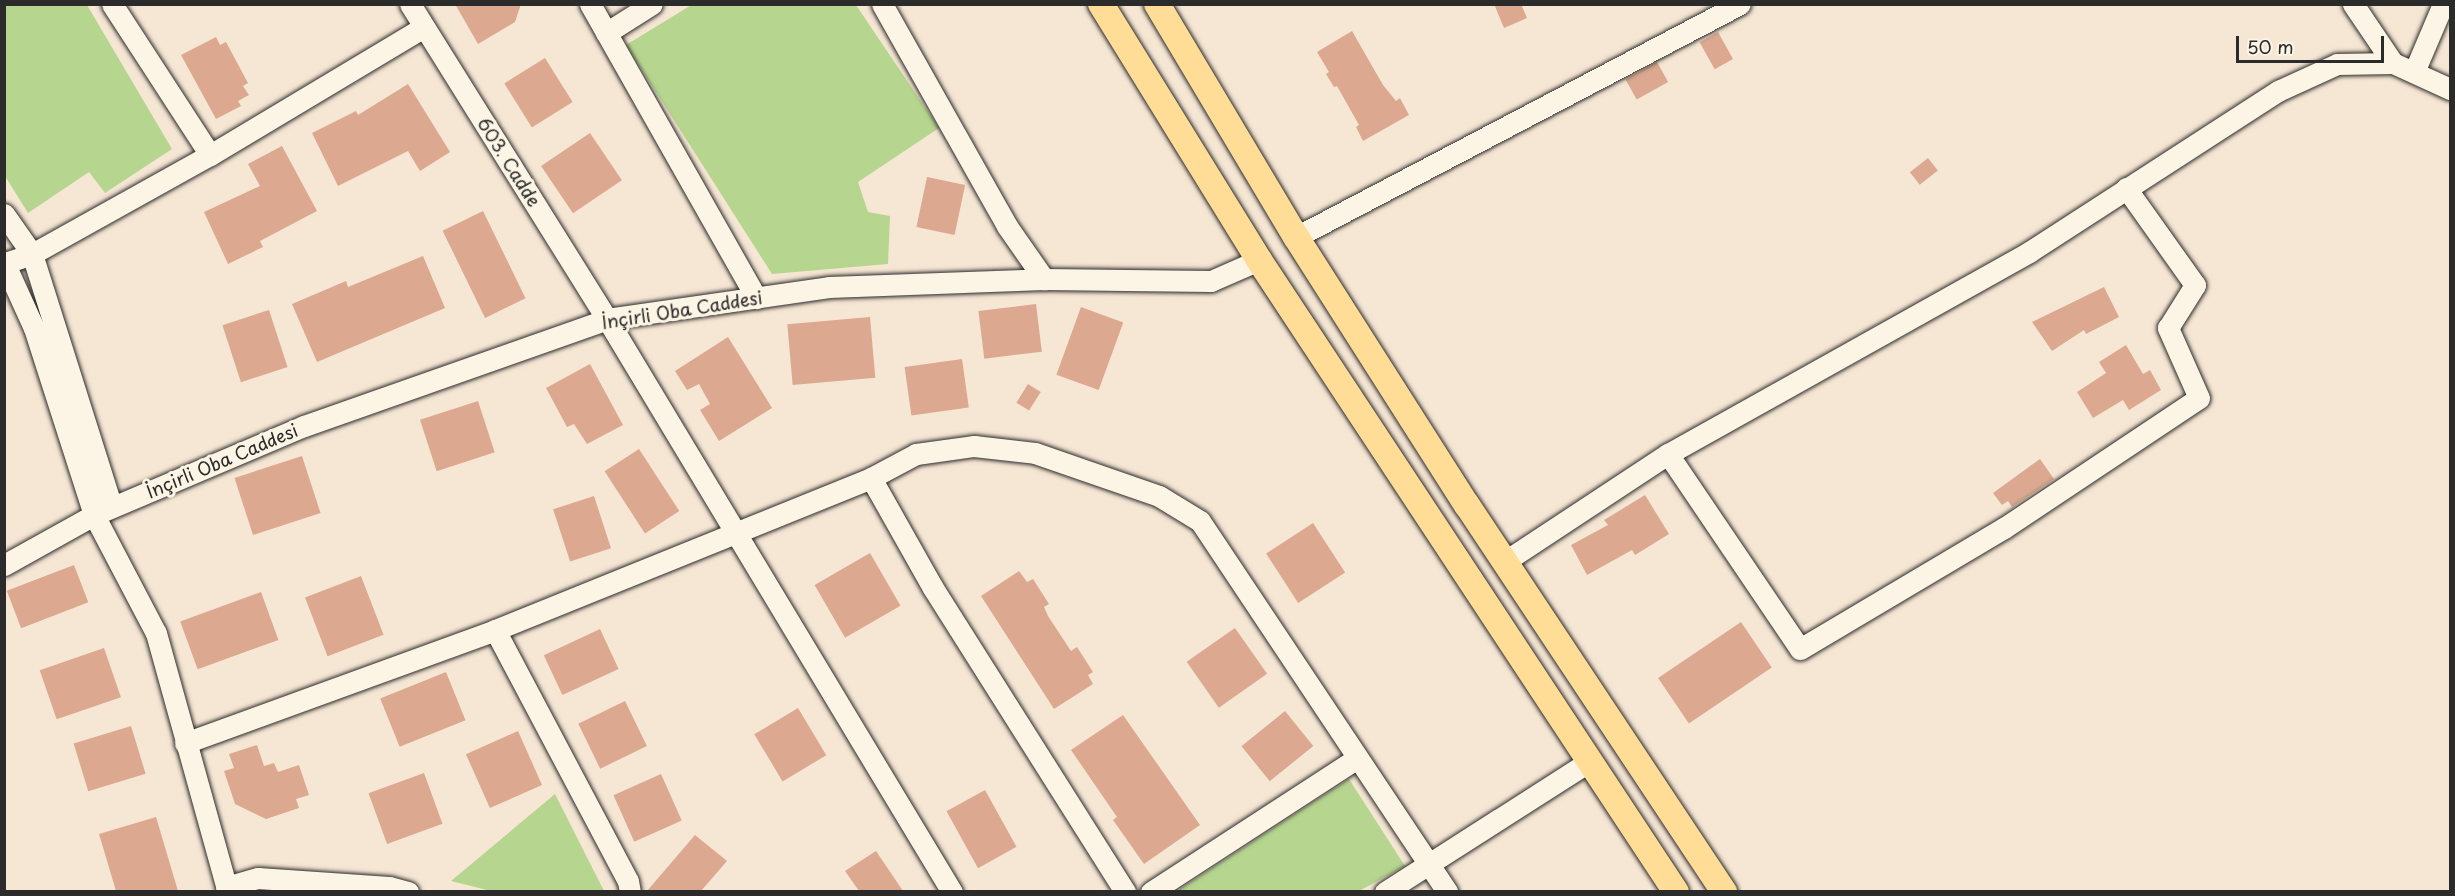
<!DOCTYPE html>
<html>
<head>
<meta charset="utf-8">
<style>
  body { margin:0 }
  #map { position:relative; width:2455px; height:896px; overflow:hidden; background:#f6e6d4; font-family:"Playpen Sans",sans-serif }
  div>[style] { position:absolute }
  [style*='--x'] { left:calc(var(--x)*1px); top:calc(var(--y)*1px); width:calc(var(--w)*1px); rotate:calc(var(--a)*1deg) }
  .green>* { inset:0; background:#b6d68f }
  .building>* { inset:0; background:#dca990; transform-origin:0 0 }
  .roads { filter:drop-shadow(0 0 2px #2b2b2b) drop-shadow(0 0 2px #2b2b2b) }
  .minor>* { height:21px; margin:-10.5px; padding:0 10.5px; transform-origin:10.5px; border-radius:10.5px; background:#fcf5e5 }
  .major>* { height:26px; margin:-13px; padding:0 13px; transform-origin:13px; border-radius:13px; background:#ffdd96 }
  span { translate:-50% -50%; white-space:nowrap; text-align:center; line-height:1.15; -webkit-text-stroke:6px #fcf5e5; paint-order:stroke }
  .street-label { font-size:18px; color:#2b2b2b }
  .frame { position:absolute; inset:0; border:6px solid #2b2b2b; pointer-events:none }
  .scale { position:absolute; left:2236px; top:36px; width:148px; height:27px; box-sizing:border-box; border:3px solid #2b2b2b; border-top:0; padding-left:8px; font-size:18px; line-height:21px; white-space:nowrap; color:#2b2b2b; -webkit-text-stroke:4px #fcf5e5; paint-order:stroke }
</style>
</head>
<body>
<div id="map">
  <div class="green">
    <i style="clip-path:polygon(5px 4px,87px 5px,172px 149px,105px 193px,89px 172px,28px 213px,5px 176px)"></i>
    <i style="clip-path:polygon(693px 4px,856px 5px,939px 128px,858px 182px,868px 212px,890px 216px,888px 264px,772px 274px,626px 45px)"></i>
    <i style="clip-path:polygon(1349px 779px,1405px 866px,1359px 891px,1177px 891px)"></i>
    <i style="clip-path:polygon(555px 794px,604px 891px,491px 891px,451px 881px)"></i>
  </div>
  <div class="building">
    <i style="clip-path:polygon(455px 4px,521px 4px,515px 22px,478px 44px)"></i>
    <i style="clip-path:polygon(1494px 4px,1521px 4px,1527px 18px,1504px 28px)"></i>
    <i style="clip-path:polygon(1352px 31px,1383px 85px,1396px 101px,1400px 98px,1409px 115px,1363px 141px,1356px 127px,1359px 125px,1337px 86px,1334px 87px,1326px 74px,1329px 72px,1317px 52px)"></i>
    <i style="left:1718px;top:32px;width:31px;height:21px;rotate:61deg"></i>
    <i style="clip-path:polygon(216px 37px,220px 45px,226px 42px,248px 83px,243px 86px,249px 95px,238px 101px,241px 106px,216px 119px,181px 55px)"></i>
    <i style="left:545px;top:58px;width:52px;height:48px;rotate:58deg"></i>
    <i style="left:1657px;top:62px;width:23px;height:36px;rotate:61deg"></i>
    <i style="clip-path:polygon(408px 84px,450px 152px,420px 171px,408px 151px,338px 186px,312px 133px,356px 111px,358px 115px)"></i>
    <i style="left:590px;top:133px;width:57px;height:59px;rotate:56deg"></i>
    <i style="clip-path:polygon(282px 146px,317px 211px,260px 241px,263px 247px,228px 264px,204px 212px,260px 186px,248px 164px)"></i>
    <i style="left:1928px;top:158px;width:16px;height:23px;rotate:52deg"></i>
    <i style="left:927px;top:177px;width:39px;height:51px;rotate:12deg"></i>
    <i style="left:483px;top:211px;width:97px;height:45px;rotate:64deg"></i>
    <i style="clip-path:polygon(423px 256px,445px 308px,317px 362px,292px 304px,346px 281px,348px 287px)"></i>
    <i style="clip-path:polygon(2104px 287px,2119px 317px,2086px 334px,2084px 330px,2052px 351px,2032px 322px)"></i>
    <i style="left:1036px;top:304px;width:48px;height:58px;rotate:83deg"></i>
    <i style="left:1081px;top:307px;width:45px;height:72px;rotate:20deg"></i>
    <i style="left:269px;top:310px;width:60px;height:49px;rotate:72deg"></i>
    <i style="left:870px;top:317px;width:61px;height:83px;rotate:85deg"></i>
    <i style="clip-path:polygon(728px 337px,772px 408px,719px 441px,700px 410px,710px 404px,699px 384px,687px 390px,675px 371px)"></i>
    <i style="clip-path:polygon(2126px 345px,2143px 374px,2150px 370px,2161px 390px,2129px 410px,2123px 400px,2093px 418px,2077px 392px,2106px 373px,2099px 362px)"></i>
    <i style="left:962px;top:359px;width:49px;height:58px;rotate:82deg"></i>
    <i style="clip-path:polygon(590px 364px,623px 425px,587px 444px,574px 424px,567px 427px,546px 388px)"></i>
    <i style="left:1028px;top:384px;width:15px;height:22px;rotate:32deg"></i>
    <i style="left:478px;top:401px;width:54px;height:61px;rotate:72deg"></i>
    <i style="left:639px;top:449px;width:74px;height:41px;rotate:57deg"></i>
    <i style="left:302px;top:456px;width:60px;height:71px;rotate:72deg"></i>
    <i style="clip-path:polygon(2040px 459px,2054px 479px,2012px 507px,2008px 501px,2002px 505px,1993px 493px)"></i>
    <i style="clip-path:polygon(1645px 495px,1669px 534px,1635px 555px,1632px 550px,1587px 575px,1571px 545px,1608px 525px,1604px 520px)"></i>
    <i style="left:594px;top:496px;width:55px;height:43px;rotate:72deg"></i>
    <i style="left:1313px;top:523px;width:59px;height:56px;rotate:57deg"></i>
    <i style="left:870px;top:553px;width:61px;height:64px;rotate:60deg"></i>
    <i style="left:74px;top:565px;width:40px;height:72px;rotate:69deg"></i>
    <i style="clip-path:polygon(1019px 571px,1027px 582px,1033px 579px,1049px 604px,1044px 607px,1048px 616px,1071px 651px,1077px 647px,1093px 672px,1088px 675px,1093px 684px,1054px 709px,981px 596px)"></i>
    <i style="left:361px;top:576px;width:63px;height:60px;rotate:69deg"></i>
    <i style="left:261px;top:592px;width:51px;height:86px;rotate:70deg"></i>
    <i style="left:1741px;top:622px;width:55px;height:100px;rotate:56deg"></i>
    <i style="left:1235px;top:628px;width:56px;height:59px;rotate:55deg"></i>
    <i style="left:600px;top:629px;width:44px;height:62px;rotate:65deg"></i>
    <i style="left:104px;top:648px;width:52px;height:68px;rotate:71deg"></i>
    <i style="left:446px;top:672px;width:52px;height:71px;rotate:68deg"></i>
    <i style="left:625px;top:701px;width:50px;height:52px;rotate:64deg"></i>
    <i style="left:798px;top:708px;width:55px;height:51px;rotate:59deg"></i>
    <i style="left:1285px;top:711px;width:45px;height:56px;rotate:51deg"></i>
    <i style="clip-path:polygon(1123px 715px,1200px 825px,1144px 864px,1113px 820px,1117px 817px,1071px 750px)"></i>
    <i style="left:131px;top:726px;width:50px;height:60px;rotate:73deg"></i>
    <i style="left:518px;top:731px;width:59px;height:57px;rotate:66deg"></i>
    <i style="clip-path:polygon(257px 745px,264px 766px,274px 763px,278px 772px,299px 765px,309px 795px,296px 799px,299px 808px,266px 819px,235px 804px,224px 771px,234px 768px,229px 754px)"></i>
    <i style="left:424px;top:773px;width:54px;height:59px;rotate:70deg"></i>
    <i style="left:661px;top:774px;width:51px;height:52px;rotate:66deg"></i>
    <i style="left:985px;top:790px;width:65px;height:44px;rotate:61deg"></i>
    <i style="clip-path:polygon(156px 817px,178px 891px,116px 891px,99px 834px)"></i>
    <i style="clip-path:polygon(695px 835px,727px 861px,701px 891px,647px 891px)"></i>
    <i style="clip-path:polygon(876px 851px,903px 891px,859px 891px,845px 871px)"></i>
  </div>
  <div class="roads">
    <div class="minor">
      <i style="--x:112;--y:4;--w:180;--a:57"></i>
      <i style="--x:410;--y:4;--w:372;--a:58"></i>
      <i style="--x:607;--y:319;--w:669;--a:58.95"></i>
      <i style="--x:590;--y:4;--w:338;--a:60.5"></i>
      <i style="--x:882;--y:4;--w:255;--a:60.6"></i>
      <i style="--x:1007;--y:226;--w:65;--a:55.1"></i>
      <i style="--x:2353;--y:4;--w:71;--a:55.9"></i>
      <i style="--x:606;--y:33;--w:54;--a:-32.2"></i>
      <i style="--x:2414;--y:72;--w:74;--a:-66.9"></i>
      <i style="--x:4;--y:214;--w:49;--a:55"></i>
      <i style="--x:32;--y:254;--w:265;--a:72.5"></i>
      <i style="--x:1296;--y:237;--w:501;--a:-27.69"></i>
      <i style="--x:4;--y:262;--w:72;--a:65.6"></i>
      <i style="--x:34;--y:328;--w:196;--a:72.2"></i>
      <i style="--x:94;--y:515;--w:133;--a:62.3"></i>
      <i style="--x:156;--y:633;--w:269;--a:74.5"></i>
      <i style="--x:5;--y:263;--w:28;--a:-18"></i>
      <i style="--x:32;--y:254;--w:204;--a:-29.1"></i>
      <i style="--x:210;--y:155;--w:249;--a:-30.9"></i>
      <i style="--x:1668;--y:454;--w:235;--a:55.9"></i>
      <i style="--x:1800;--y:649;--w:237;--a:-30.7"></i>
      <i style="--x:2004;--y:528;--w:234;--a:-33.7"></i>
      <i style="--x:2199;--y:398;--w:77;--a:-113.9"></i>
      <i style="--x:2168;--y:328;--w:51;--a:-57.9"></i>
      <i style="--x:2195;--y:285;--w:119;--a:-125.4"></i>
      <i style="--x:871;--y:478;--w:126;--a:60.6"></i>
      <i style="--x:933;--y:588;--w:360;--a:57.7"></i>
      <i style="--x:1504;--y:562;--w:196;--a:-33.4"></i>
      <i style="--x:1668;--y:454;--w:414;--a:-29.2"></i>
      <i style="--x:2029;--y:252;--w:297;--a:-32.9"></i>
      <i style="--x:2278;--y:91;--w:65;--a:-24.6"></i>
      <i style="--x:2337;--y:64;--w:56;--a:-1"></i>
      <i style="--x:2393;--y:63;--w:63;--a:24.5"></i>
      <i style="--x:4;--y:565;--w:103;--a:-29.1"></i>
      <i style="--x:94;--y:515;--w:228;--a:-23"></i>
      <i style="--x:304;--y:426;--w:321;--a:-19.4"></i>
      <i style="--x:607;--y:319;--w:224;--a:-8.2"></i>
      <i style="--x:829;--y:287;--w:215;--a:-2.1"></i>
      <i style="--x:1044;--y:279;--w:167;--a:0.7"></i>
      <i style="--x:1211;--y:281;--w:52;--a:-23.6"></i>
      <i style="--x:495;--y:630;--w:284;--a:62.1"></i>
      <i style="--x:628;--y:881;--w:11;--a:80"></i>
      <i style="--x:185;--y:743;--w:330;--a:-20"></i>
      <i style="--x:495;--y:630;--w:406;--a:-22"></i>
      <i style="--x:871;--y:478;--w:51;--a:-28.1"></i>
      <i style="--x:916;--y:454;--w:59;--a:-7.9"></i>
      <i style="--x:974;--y:446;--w:61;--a:6.5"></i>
      <i style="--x:1035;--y:453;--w:131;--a:19.1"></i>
      <i style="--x:1159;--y:496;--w:48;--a:31.4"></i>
      <i style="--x:1200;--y:521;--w:446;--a:56.3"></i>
      <i style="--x:226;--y:887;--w:33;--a:-16"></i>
      <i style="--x:258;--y:878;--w:131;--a:3.9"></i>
      <i style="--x:389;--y:887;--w:20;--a:15"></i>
      <i style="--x:1151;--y:892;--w:246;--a:-33"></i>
      <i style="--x:1385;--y:892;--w:241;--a:-32.6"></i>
    </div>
    <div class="major">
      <i style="--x:1101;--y:4;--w:301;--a:58.3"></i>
      <i style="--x:1259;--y:260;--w:757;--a:56.58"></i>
      <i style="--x:1157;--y:4;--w:271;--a:59.2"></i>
      <i style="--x:1296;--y:237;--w:318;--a:57.5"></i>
      <i style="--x:1467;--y:505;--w:465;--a:56.4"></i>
    </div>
  </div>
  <div class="street-label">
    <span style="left:509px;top:162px;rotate:58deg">603. Cadde</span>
    <span style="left:682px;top:310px;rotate:-9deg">İnçirli Oba Caddesi</span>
    <span style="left:222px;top:461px;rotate:-23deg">İnçirli Oba Caddesi</span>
  </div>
  <div class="frame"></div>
  <div class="scale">50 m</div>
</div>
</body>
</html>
